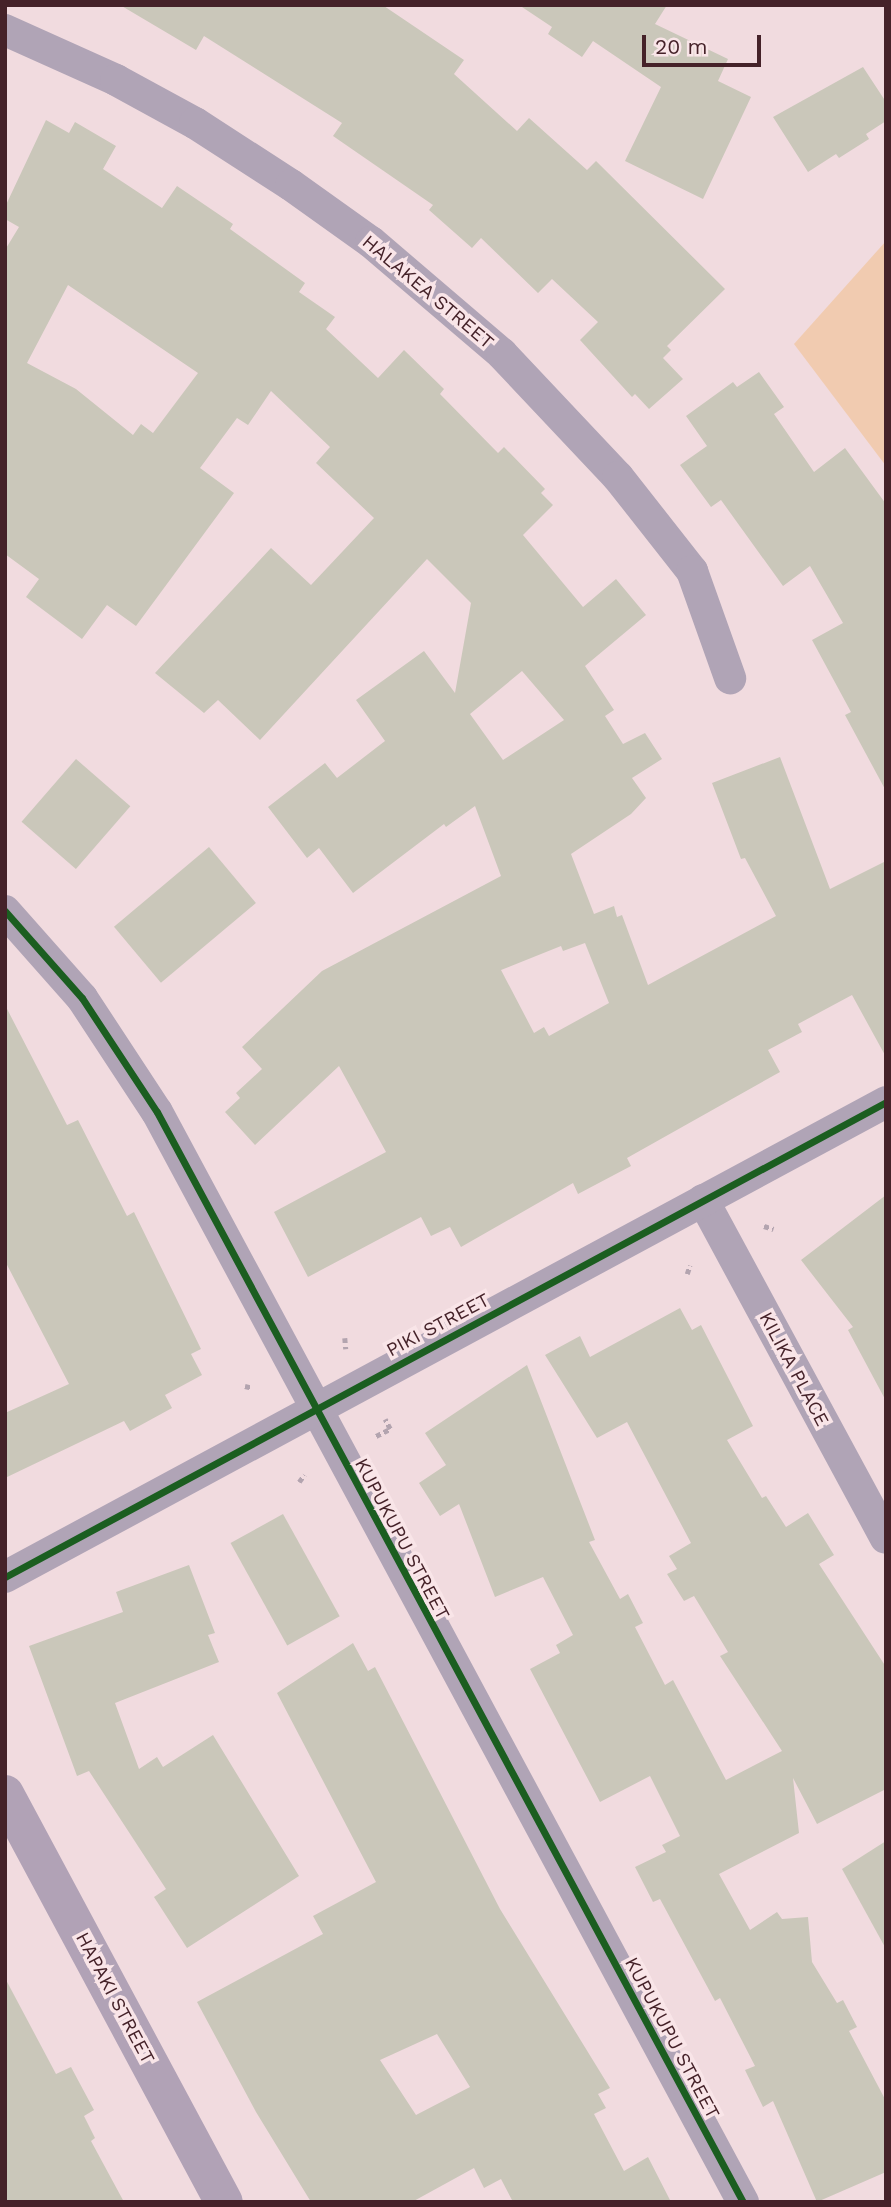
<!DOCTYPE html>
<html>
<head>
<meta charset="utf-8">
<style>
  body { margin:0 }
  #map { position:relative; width:891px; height:2207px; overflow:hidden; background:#f1dbdf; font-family:"Work Sans",sans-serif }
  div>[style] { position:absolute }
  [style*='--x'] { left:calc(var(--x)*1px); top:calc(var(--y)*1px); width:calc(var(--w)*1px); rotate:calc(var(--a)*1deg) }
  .green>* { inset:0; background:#f1cbb0 }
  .building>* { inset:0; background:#cac7ba; transform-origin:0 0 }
  .path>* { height:4.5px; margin-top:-2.25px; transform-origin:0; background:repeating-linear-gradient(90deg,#b3a4af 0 5px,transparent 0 8.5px) }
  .street>* { height:32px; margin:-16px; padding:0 16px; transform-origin:16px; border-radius:16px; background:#b0a4b6 }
  .secondary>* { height:38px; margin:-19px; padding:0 19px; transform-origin:19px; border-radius:19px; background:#b1a2b6 }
  .cycleway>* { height:7px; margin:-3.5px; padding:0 3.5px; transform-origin:3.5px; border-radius:3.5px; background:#1b5e20 }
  span { translate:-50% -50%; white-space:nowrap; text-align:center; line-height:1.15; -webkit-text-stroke:7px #f9e5e8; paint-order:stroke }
  .street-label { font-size:19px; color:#452229 }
  .frame { position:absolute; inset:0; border:7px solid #452229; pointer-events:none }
  .scale { position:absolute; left:642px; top:35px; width:119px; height:32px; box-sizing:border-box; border:4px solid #452229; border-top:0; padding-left:9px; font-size:21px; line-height:24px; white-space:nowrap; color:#452229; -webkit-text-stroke:5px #f9e5e8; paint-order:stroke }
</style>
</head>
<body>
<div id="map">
  <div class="green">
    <i style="clip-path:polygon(886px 241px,886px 466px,794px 344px)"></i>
  </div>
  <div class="building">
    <i style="clip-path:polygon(120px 5px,384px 6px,464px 60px,454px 74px,517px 131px,529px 118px,587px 170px,596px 161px,725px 289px,667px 346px,671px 350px,663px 358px,683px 379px,649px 409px,635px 394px,632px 397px,580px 340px,598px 322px,552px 279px,538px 293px,481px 238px,472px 248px,429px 210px,433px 205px,333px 136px,342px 123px,204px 36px,196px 50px)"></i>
    <i style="clip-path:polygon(519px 5px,667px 5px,655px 24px,728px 59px,718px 81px,751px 97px,703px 199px,625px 161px,661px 87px,593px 41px,582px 57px,548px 34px,552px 27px)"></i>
    <i style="clip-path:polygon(863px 67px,886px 102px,886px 121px,866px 134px,869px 139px,839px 158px,836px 154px,808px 172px,773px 117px)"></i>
    <i style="clip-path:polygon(evenodd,46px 120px,69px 133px,75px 122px,116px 146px,103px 169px,162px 208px,177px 186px,233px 224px,230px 229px,305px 283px,299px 292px,335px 317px,326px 329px,378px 378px,404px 350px,444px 389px,440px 394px,498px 453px,504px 447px,545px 489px,541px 493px,553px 505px,523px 535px,583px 607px,616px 579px,646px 615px,585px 666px,614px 710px,605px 716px,623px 744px,645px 733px,662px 759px,632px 778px,646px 798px,631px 814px,571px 854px,594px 914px,614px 906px,617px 917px,622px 915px,648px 985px,776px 916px,745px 858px,741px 859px,712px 783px,780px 757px,830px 889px,886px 861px,886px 1057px,852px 995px,798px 1024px,802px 1032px,768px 1050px,780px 1072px,627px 1158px,631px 1166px,578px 1194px,573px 1183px,461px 1247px,450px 1227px,431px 1236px,421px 1217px,308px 1277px,274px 1212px,386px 1152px,339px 1066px,255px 1145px,225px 1112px,240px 1098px,236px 1093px,262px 1069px,242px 1047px,322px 971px,501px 876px,475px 806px,446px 827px,444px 824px,353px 893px,319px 848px,307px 858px,268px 807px,325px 763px,337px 778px,385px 741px,356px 700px,424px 651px,455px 693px,471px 603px,427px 559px,260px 740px,218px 700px,204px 713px,155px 673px,271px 548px,311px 585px,374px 518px,316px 463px,330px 447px,271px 391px,248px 425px,237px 418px,200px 468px,234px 493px,136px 626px,107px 605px,82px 639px,26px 597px,39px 579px,5px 554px,5px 250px,19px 227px,5px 219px,5px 207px,46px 120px,68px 285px,198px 373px,153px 433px,141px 424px,133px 435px,76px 389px,27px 363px,68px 285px,46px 120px,522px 671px,564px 720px,503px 760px,470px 714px,522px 671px,46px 120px,585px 943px,609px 1003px,549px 1036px,544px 1027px,534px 1033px,501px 970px,561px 946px,563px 951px,585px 943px)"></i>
    <i style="clip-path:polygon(759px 372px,784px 407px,774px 414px,814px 472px,845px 448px,886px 504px,886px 791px,845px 715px,851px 712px,812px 640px,843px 623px,810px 566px,783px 586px,721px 500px,711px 507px,680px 465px,707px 446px,686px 416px,733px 382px,737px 387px)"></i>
    <i style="left:76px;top:759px;width:72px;height:83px;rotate:41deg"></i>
    <i style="left:209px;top:847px;width:73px;height:124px;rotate:50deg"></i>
    <i style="clip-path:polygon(5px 1005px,67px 1125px,78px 1120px,127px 1216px,134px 1212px,201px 1349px,191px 1354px,202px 1375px,165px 1395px,172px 1408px,130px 1431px,124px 1421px,5px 1478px,5px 1413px,69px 1384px,5px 1261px)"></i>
    <i style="clip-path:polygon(886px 1195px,886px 1401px,848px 1330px,853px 1327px,801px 1260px)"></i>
    <i style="clip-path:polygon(680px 1308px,692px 1330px,701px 1325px,753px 1426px,727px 1440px,762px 1498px,766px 1496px,786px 1527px,808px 1513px,834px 1555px,819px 1564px,886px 1667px,886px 1789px,817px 1824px,793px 1778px,799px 1833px,719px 1874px,750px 1930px,777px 1912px,782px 1919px,808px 1917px,812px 1962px,837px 2003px,843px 2000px,857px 2027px,849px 2031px,886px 2101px,886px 2172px,817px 2202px,773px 2101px,763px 2107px,745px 2070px,755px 2066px,720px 1998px,715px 2001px,660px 1899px,653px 1902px,635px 1867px,666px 1852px,662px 1845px,680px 1836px,650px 1776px,600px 1802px,530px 1669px,560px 1653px,556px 1645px,573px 1635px,543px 1577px,495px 1597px,459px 1504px,440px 1516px,419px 1483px,446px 1465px,425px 1433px,527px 1365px,595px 1540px,589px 1542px,620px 1599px,628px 1594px,643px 1623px,635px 1627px,665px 1685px,673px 1680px,726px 1780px,782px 1751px,720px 1656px,728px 1652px,694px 1596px,684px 1601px,667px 1574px,677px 1569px,669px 1556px,691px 1543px,627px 1422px,597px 1438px,545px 1355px,580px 1336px,590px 1357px)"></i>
    <i style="left:283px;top:1514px;width:117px;height:60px;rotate:61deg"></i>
    <i style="clip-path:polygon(189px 1565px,215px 1633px,208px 1635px,219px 1662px,115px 1703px,139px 1769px,157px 1757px,163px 1767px,213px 1735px,299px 1876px,187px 1948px,154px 1897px,166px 1889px,89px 1771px,77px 1776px,29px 1646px,123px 1612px,116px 1592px)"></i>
    <i style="clip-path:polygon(evenodd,353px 1643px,368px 1671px,375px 1667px,500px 1909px,610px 2088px,598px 2094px,606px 2108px,594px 2114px,624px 2171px,648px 2157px,671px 2202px,513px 2202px,501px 2179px,484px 2188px,474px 2168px,412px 2202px,311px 2202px,256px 2112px,197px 2002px,323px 1934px,313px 1916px,376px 1882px,277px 1693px,353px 1643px,437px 2034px,470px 2087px,416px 2115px,380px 2060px,437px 2034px)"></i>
    <i style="clip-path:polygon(886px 1841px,886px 1949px,842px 1869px)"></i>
    <i style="clip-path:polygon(5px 1978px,56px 2074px,71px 2067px,94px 2110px,84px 2116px,95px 2138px,91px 2141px,124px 2202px,5px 2202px)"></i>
  </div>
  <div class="path">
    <i style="--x:764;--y:1226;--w:10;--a:17"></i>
    <i style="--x:687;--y:1274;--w:9;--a:-72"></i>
    <i style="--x:345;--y:1338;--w:11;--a:85"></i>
    <i style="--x:245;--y:1386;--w:8;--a:14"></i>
    <i style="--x:376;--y:1436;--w:16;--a:-27"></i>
    <i style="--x:390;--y:1429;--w:11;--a:-117"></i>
    <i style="--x:299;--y:1482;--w:9;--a:-54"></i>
  </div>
  <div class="street">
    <i style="--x:5;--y:30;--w:122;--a:24.2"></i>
    <i style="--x:116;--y:80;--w:90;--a:28.6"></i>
    <i style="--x:195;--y:123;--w:114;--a:32.9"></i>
    <i style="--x:291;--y:185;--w:98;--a:35.5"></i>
    <i style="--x:371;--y:242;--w:172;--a:40.5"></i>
    <i style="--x:502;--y:354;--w:169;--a:46.7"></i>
    <i style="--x:618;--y:477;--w:120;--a:51.8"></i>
    <i style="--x:692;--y:571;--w:114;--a:70.4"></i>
    <i style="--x:5;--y:911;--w:116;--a:48.5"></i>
    <i style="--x:82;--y:998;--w:136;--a:56.7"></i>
    <i style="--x:157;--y:1112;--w:1238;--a:61.74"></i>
    <i style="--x:703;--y:1200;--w:384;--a:61.6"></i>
    <i style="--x:5;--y:1577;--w:1001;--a:-28.33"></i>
  </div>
  <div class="secondary">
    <i style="--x:5;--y:1794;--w:463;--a:61.8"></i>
  </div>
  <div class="cycleway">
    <i style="--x:5;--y:911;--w:116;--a:48.5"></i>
    <i style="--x:82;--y:998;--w:136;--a:56.7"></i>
    <i style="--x:157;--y:1112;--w:1238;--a:61.74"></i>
    <i style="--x:5;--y:1577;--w:1001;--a:-28.33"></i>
  </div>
  <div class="street-label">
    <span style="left:428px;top:292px;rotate:40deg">HALAKEA STREET</span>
    <span style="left:438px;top:1325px;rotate:-28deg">PIKI STREET</span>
    <span style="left:794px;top:1369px;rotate:62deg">KILIKA PLACE</span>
    <span style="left:402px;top:1539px;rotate:62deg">KUPUKUPU STREET</span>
    <span style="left:115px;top:1998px;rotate:62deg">HAPAKI STREET</span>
    <span style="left:672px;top:2038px;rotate:62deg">KUPUKUPU STREET</span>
  </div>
  <div class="frame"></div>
  <div class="scale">20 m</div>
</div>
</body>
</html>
